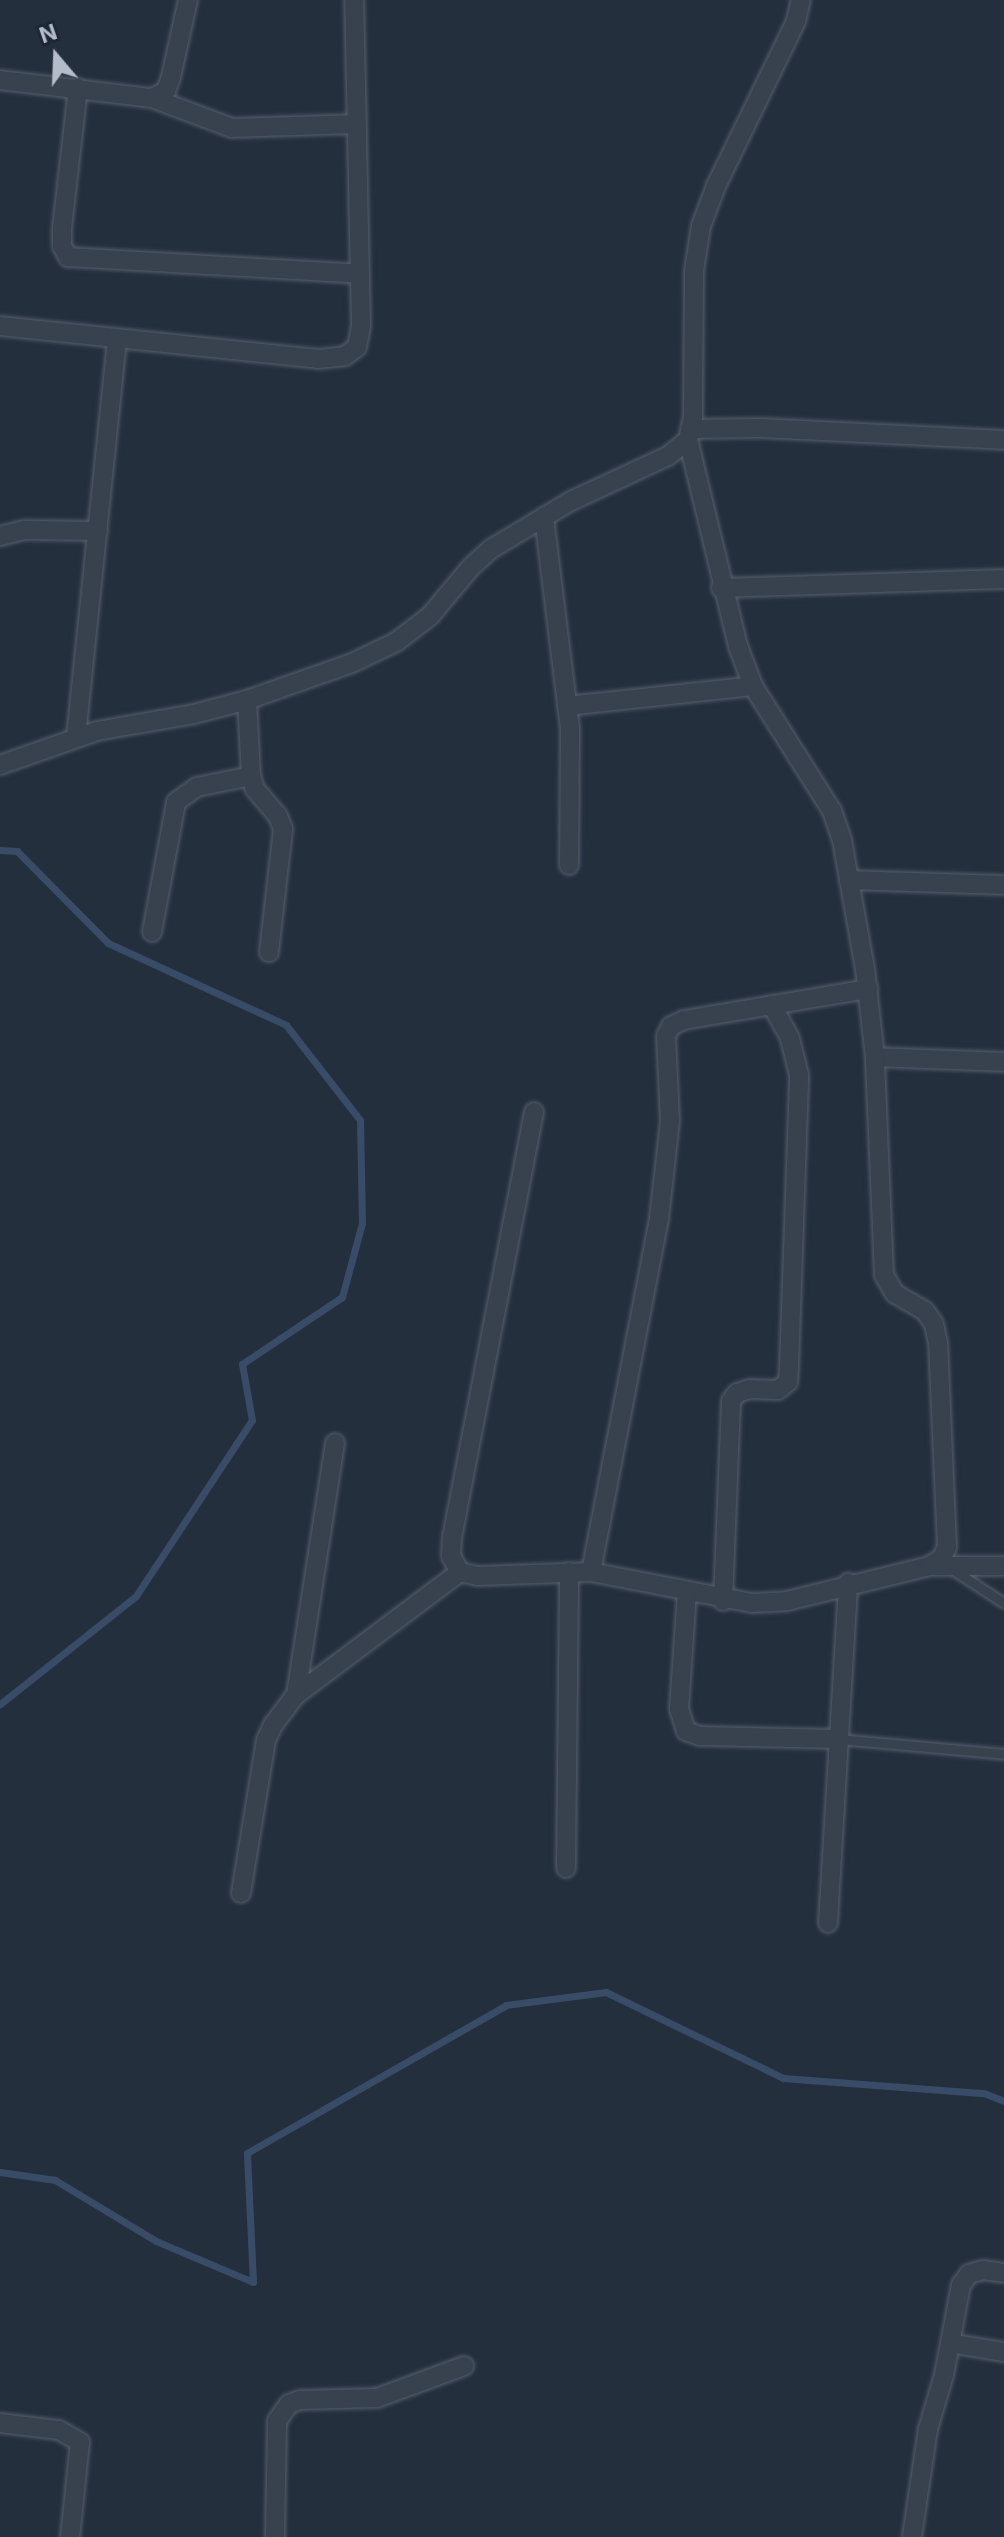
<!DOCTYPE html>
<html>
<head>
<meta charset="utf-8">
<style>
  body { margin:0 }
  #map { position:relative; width:1004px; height:2537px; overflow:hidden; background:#242f3e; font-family:Inter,sans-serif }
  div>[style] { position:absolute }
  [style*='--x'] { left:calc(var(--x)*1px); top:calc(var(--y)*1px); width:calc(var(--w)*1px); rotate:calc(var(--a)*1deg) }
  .stream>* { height:7px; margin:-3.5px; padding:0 3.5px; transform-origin:3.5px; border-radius:3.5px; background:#394c67 }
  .roads { filter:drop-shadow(0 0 2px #565f6c) drop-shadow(0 0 2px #565f6c) }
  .service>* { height:9px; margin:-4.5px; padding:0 4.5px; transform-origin:4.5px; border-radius:4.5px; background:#38414e }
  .minor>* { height:18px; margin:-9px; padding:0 9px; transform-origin:9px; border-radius:9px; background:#38414e }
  span { translate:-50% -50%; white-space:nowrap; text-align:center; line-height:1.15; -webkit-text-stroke:6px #1d2633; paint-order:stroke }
  .north { position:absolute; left:16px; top:16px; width:80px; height:80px; -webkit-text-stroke:6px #1d2633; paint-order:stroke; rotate:341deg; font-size:22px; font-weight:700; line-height:32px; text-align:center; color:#b4bcc9 }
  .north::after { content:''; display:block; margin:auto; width:28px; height:36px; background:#b4bcc9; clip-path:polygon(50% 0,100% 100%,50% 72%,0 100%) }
</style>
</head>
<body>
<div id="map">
  <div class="stream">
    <i style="--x:0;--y:850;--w:17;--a:3"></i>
    <i style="--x:17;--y:851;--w:129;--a:45.3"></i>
    <i style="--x:108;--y:943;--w:196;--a:24.7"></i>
    <i style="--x:286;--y:1025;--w:120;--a:52.1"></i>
    <i style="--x:360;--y:1120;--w:103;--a:88.9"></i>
    <i style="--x:362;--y:1223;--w:77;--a:105.1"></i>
    <i style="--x:342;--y:1297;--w:120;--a:146.2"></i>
    <i style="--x:242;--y:1364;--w:57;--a:79.9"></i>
    <i style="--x:252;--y:1420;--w:211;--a:123.4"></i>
    <i style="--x:136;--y:1596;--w:174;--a:141.5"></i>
    <i style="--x:0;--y:2172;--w:56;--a:8.3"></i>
    <i style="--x:55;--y:2180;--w:118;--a:31.1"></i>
    <i style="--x:156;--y:2241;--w:105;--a:22.9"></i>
    <i style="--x:253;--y:2282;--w:129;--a:-92.7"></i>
    <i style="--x:247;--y:2153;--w:298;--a:-29.7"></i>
    <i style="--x:506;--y:2005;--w:101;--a:-7.4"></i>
    <i style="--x:606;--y:1992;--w:197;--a:25.9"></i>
    <i style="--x:783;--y:2078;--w:202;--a:4.3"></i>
    <i style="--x:984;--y:2093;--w:22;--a:22"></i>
  </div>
  <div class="roads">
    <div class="service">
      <i style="--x:950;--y:1568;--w:64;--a:32.9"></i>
      <i style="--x:837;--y:1739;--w:168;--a:5.1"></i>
    </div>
    <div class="minor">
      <i style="--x:0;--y:80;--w:153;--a:6.8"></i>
      <i style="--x:152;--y:98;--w:16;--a:-27"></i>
      <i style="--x:166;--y:91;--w:15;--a:-70"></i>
      <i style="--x:171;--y:77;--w:79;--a:-77.6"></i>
      <i style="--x:78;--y:88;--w:142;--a:96.5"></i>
      <i style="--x:62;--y:229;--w:17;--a:90"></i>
      <i style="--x:62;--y:246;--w:13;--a:61"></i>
      <i style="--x:68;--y:257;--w:292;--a:3.3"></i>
      <i style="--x:152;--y:98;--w:85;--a:20.6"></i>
      <i style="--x:232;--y:128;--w:125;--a:-1.8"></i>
      <i style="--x:0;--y:326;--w:320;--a:5.9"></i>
      <i style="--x:318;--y:359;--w:27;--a:-6"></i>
      <i style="--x:345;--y:356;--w:15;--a:-37"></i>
      <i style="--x:357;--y:347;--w:21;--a:-79"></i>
      <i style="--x:361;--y:326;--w:326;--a:-91.2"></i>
      <i style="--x:690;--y:429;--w:71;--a:-0.8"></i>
      <i style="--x:761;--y:428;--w:243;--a:2.8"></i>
      <i style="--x:544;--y:517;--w:214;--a:83"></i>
      <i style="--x:570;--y:729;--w:136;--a:90.4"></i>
      <i style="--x:0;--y:536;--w:25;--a:-14"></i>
      <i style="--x:24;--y:530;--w:74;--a:0.8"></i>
      <i style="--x:721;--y:588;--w:283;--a:-1.8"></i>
      <i style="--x:247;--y:700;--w:76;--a:87"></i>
      <i style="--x:251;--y:776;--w:14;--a:73"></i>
      <i style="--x:255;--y:789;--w:35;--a:50"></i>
      <i style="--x:278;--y:816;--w:14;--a:69"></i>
      <i style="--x:283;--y:829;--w:124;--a:96.5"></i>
      <i style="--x:567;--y:706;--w:187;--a:-6.1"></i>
      <i style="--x:76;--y:737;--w:400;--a:-84.1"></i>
      <i style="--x:0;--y:765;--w:103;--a:-19.3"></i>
      <i style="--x:97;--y:731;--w:98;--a:-9.9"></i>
      <i style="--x:194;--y:714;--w:55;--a:-14.8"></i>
      <i style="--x:247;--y:700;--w:111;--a:-19.4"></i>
      <i style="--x:352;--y:663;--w:49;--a:-25.5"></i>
      <i style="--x:396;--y:642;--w:43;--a:-37.4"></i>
      <i style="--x:430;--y:616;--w:64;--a:-50.1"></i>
      <i style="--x:471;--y:567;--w:27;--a:-42"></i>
      <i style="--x:491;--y:549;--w:93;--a:-31"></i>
      <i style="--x:571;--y:501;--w:107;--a:-24.9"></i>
      <i style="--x:668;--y:456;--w:26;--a:-39"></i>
      <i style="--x:688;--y:440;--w:24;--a:-78"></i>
      <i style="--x:693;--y:417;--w:146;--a:-89.6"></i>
      <i style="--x:694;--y:271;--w:46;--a:-81.2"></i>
      <i style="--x:701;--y:226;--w:43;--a:-69.4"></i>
      <i style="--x:716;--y:186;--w:183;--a:-64.1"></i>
      <i style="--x:796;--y:21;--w:22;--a:-77"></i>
      <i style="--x:849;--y:880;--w:155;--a:1.8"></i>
      <i style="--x:152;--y:932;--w:132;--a:-79.5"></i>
      <i style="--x:176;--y:802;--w:26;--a:-36"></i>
      <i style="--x:197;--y:787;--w:55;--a:-11.5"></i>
      <i style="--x:875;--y:1057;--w:129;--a:2.2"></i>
      <i style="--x:534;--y:1112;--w:433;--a:100.9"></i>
      <i style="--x:452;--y:1537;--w:19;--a:93"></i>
      <i style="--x:451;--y:1556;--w:18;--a:61"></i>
      <i style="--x:460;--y:1572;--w:18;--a:13"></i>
      <i style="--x:478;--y:1576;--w:113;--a:-2"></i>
      <i style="--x:591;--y:1572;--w:164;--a:10.9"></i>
      <i style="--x:752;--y:1603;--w:35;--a:-3"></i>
      <i style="--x:787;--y:1601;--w:146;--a:-13.8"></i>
      <i style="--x:929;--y:1566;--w:14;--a:-30"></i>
      <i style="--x:941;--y:1559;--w:13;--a:-63"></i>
      <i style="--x:947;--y:1547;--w:204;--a:-92.5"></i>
      <i style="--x:938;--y:1343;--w:19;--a:-102"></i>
      <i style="--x:934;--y:1324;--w:16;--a:-125"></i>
      <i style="--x:925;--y:1311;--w:34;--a:-150"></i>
      <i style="--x:895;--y:1294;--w:22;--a:-120"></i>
      <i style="--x:884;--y:1275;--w:218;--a:-92.4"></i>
      <i style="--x:875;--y:1057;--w:89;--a:-96.5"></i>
      <i style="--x:865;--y:969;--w:131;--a:-100.1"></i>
      <i style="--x:842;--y:840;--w:31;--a:-109"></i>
      <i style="--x:832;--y:811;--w:148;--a:-122.3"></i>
      <i style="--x:753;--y:686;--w:43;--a:-110.6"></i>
      <i style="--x:738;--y:646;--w:212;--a:-103.6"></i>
      <i style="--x:929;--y:1566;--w:75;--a:0"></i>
      <i style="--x:591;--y:1572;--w:359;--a:-79.1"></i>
      <i style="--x:659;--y:1219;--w:99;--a:-83.6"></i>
      <i style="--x:670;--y:1121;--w:85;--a:-92.7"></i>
      <i style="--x:666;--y:1036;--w:11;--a:-63"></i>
      <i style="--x:671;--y:1026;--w:14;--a:-25"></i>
      <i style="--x:684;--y:1020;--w:187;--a:-9.6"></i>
      <i style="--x:687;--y:1592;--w:117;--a:93.9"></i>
      <i style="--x:679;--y:1709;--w:23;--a:72"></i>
      <i style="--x:686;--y:1731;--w:15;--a:20"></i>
      <i style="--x:700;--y:1736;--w:137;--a:1.3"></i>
      <i style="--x:723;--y:1601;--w:200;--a:-87.7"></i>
      <i style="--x:731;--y:1401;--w:10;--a:-53"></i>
      <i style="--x:737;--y:1393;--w:14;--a:-17"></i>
      <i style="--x:750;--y:1389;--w:28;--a:2"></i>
      <i style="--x:778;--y:1390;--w:13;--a:-39"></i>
      <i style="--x:788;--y:1382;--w:15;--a:-86"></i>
      <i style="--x:789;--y:1367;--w:292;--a:-88"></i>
      <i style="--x:799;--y:1075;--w:38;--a:-104"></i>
      <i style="--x:790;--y:1038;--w:38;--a:-119"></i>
      <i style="--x:296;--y:1695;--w:255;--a:-81.2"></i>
      <i style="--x:566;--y:1868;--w:296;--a:-89.4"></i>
      <i style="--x:241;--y:1893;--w:155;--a:-80.7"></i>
      <i style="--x:266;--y:1740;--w:17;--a:-65"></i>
      <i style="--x:273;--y:1725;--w:38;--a:-53"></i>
      <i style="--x:296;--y:1695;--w:205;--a:-36.9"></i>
      <i style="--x:828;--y:1923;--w:341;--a:-86.6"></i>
      <i style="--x:950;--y:2343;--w:55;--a:9.5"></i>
      <i style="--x:0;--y:2423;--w:59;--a:6.8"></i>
      <i style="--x:59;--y:2430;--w:24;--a:30"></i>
      <i style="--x:80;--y:2442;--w:96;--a:96"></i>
      <i style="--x:275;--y:2537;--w:116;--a:-89"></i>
      <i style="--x:277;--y:2421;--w:21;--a:-55"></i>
      <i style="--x:289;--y:2404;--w:12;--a:-20"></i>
      <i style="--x:300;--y:2400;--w:77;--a:-1.5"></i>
      <i style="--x:377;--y:2398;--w:93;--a:-20.2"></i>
      <i style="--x:912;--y:2537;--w:109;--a:-81.6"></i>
      <i style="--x:928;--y:2429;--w:56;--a:-73.5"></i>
      <i style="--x:944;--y:2375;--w:92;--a:-79.3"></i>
      <i style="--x:961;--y:2285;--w:14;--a:-54"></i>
      <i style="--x:969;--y:2274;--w:15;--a:-16"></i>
      <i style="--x:983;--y:2270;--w:21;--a:8"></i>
    </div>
  </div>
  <div class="north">N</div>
</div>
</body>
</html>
